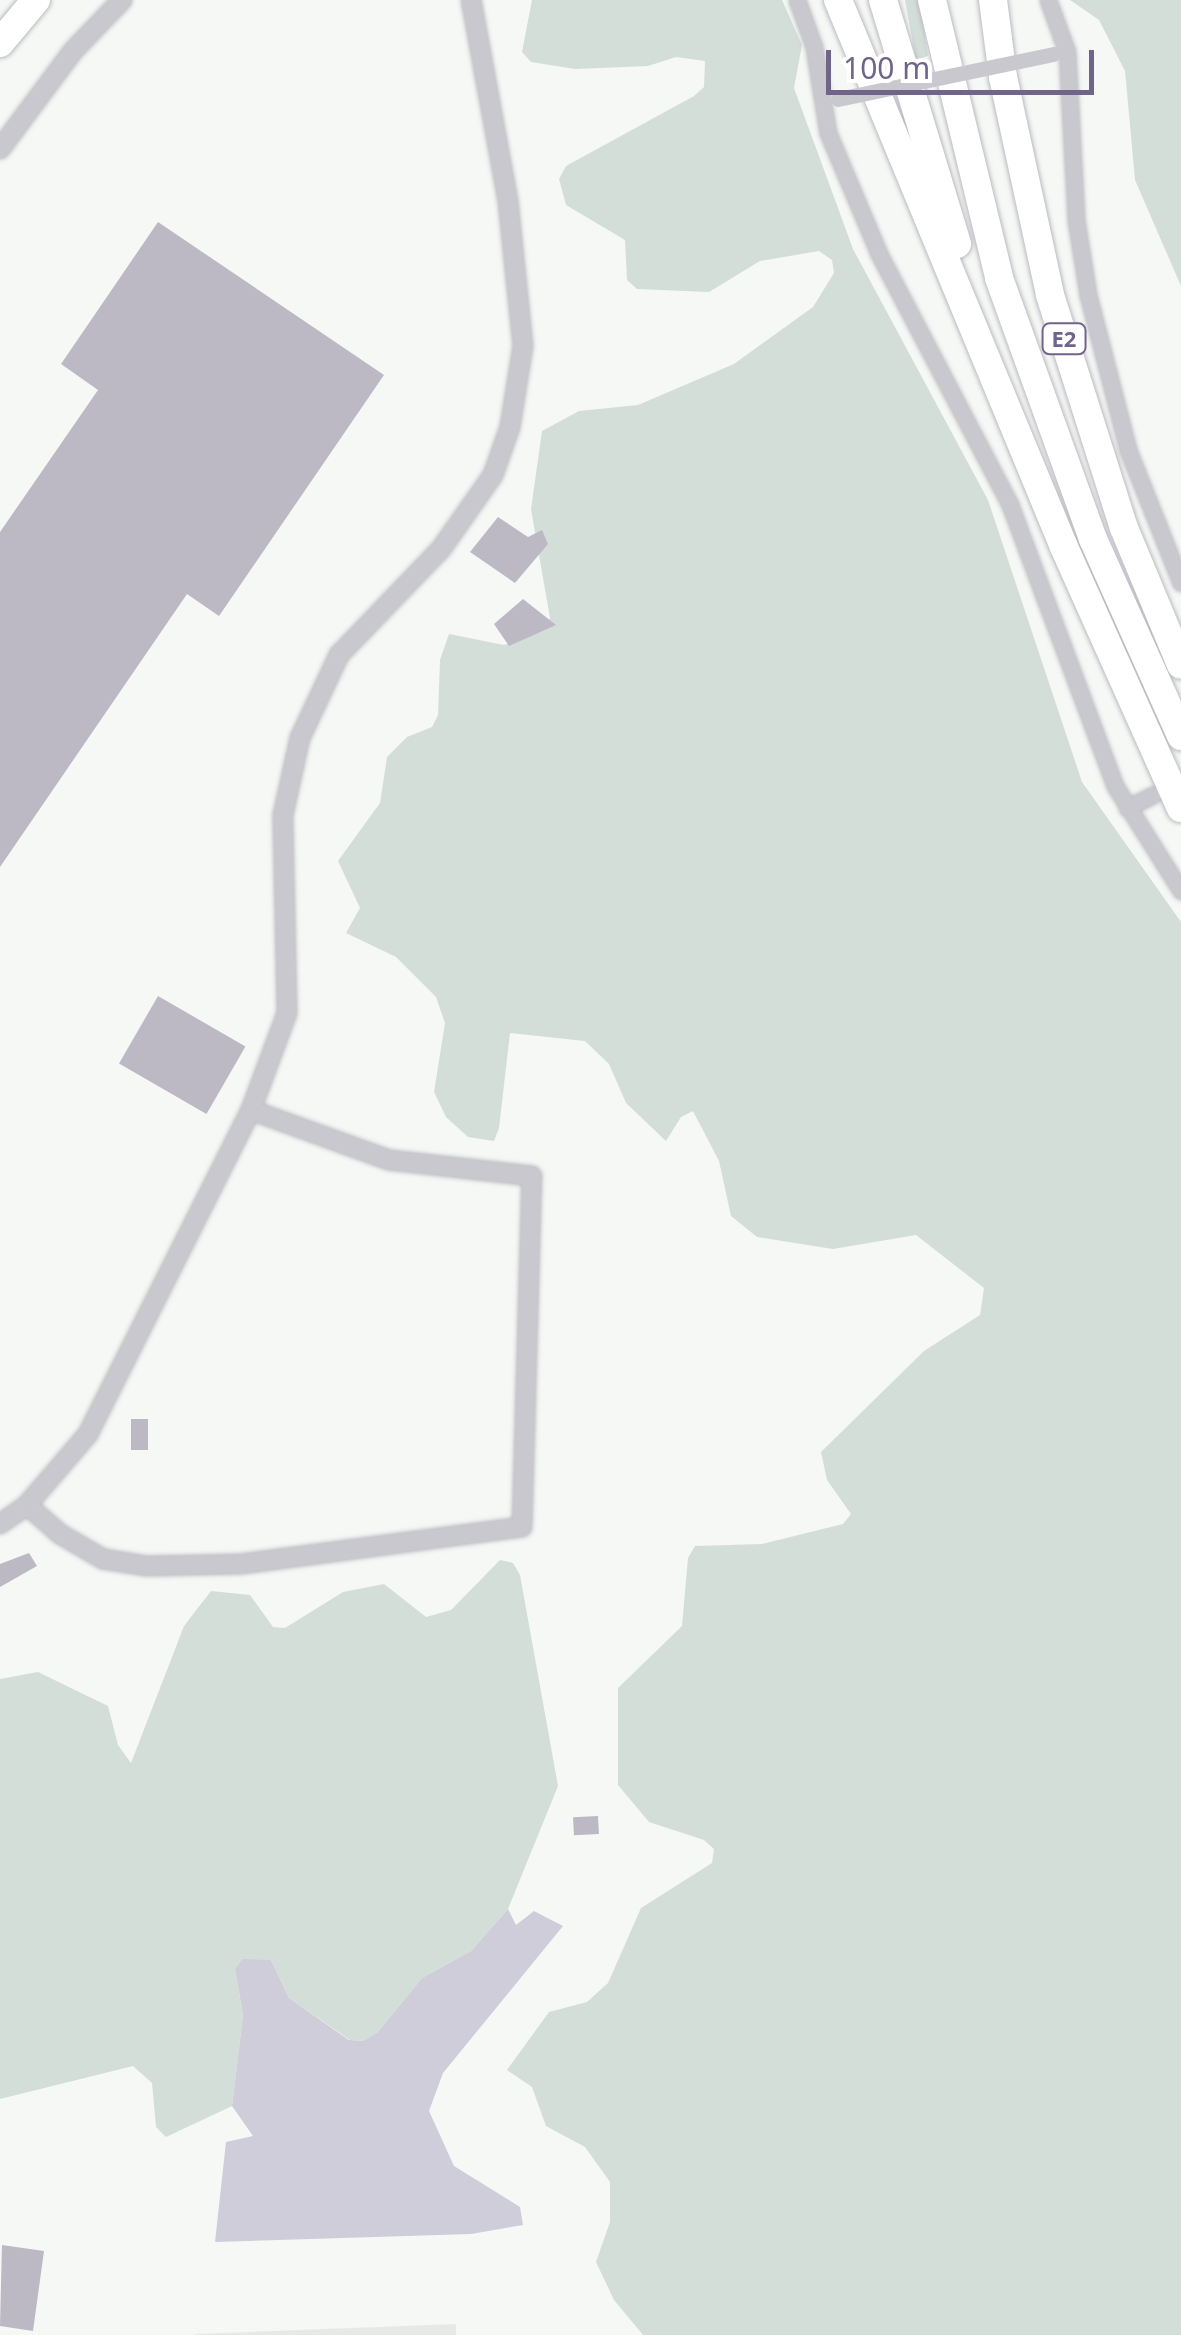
<!DOCTYPE html>
<html>
<head>
<meta charset="utf-8">
<style>
  body { margin:0 }
  #map { position:relative; width:1181px; height:2335px; overflow:hidden; background:#f5f8f5; font-family:"Noto Sans",sans-serif }
  div>[style] { position:absolute }
  [style*='--x'] { left:calc(var(--x)*1px); top:calc(var(--y)*1px); width:calc(var(--w)*1px); rotate:calc(var(--a)*1deg) }
  .built>* { inset:0; background:#e7e9e8 }
  .green>* { inset:0; background:#d4ded9 }
  .water>* { inset:0; background:#cfcdd9 }
  .building>* { inset:0; background:#bcb9c4; transform-origin:0 0 }
  .roads { filter:drop-shadow(0 0 2px #bcbac1) drop-shadow(0 0 2px #bcbac1) }
  .minor>* { height:15px; margin:-7.5px; padding:0 7.5px; transform-origin:7.5px; border-radius:7.5px; background:#cac8cf }
  .tertiary>* { height:18px; margin:-9px; padding:0 9px; transform-origin:9px; border-radius:9px; background:#cac8cf }
  .motorway>* { height:28px; margin:-14px; padding:0 14px; transform-origin:14px; border-radius:14px; background:#fff }
  .minor-bridge>* { height:15px; margin:-7.5px; padding:0 7.5px; transform-origin:7.5px; border-radius:7.5px; background:#cac8cf }
  span { translate:-50% -50%; white-space:nowrap; text-align:center; line-height:1.15; -webkit-text-stroke:10px #fff; paint-order:stroke }
  .shield-label span { padding:2px 8px; background:#fff; border:2px solid; border-radius:8px; -webkit-text-stroke-width:0 }
  .shield-label { font-size:22px; color:#706489; font-weight:700 }
  .scale { position:absolute; left:826px; top:50px; width:268px; height:45px; box-sizing:border-box; border:5px solid #706489; border-top:0; padding-left:12px; font-size:30px; line-height:35px; white-space:nowrap; color:#706489; -webkit-text-stroke:8px #fff; paint-order:stroke }
</style>
</head>
<body>
<div id="map">
  <div class="built">
    <i style="clip-path:polygon(456px 2324px,456px 2335px,195px 2335px,195px 2334px)"></i>
  </div>
  <div class="green">
    <i style="clip-path:polygon(532px 0,782px 0,802px 45px,794px 88px,853px 249px,988px 500px,1082px 782px,1181px 922px,1181px 2335px,643px 2335px,614px 2300px,596px 2262px,610px 2222px,610px 2182px,585px 2147px,546px 2126px,532px 2087px,507px 2070px,549px 2012px,587px 2002px,608px 1983px,641px 1908px,712px 1863px,714px 1849px,704px 1840px,649px 1822px,618px 1785px,618px 1688px,682px 1626px,688px 1558px,695px 1546px,762px 1544px,843px 1524px,851px 1514px,827px 1480px,821px 1452px,924px 1351px,980px 1315px,984px 1288px,916px 1235px,833px 1249px,757px 1237px,731px 1216px,719px 1161px,693px 1111px,681px 1117px,666px 1141px,626px 1103px,609px 1064px,585px 1041px,510px 1033px,499px 1128px,494px 1141px,468px 1137px,446px 1117px,434px 1092px,445px 1023px,436px 997px,396px 957px,346px 933px,360px 908px,338px 861px,380px 803px,387px 757px,407px 737px,432px 727px,438px 715px,440px 660px,449px 634px,504px 645px,542px 630px,550px 618px,531px 509px,542px 431px,579px 411px,638px 405px,734px 364px,813px 307px,834px 273px,832px 260px,819px 251px,760px 261px,709px 292px,637px 289px,627px 280px,625px 240px,566px 205px,559px 179px,566px 166px,694px 96px,704px 87px,705px 61px,676px 57px,648px 66px,575px 69px,531px 62px,522px 52px)"></i>
    <i style="clip-path:polygon(905px 0,919px 0,928px 56px,916px 60px)"></i>
    <i style="clip-path:polygon(1070px 0,1181px 0,1181px 286px,1135px 180px,1125px 71px,1099px 20px)"></i>
    <i style="clip-path:polygon(500px 1560px,513px 1563px,520px 1575px,558px 1786px,508px 1909px,471px 1951px,422px 1978px,377px 2033px,363px 2041px,350px 2040px,289px 1998px,271px 1960px,235px 1969px,243px 2015px,232px 2106px,166px 2137px,156px 2127px,152px 2083px,133px 2066px,0 2099px,0 1679px,38px 1672px,108px 1706px,118px 1745px,131px 1763px,184px 1626px,211px 1591px,250px 1595px,273px 1627px,285px 1628px,343px 1592px,384px 1584px,426px 1617px,451px 1610px)"></i>
  </div>
  <div class="water">
    <i style="clip-path:polygon(508px 1909px,516px 1925px,534px 1911px,563px 1926px,443px 2073px,429px 2111px,454px 2166px,520px 2207px,523px 2225px,471px 2234px,215px 2242px,226px 2142px,253px 2136px,232px 2106px,243px 2015px,235px 1969px,243px 1959px,271px 1960px,289px 1998px,349px 2040px,363px 2041px,377px 2033px,422px 1978px,471px 1951px)"></i>
  </div>
  <div class="building">
    <i style="clip-path:polygon(158px 222px,384px 375px,219px 616px,187px 594px,0 867px,0 532px,98px 390px,61px 364px)"></i>
    <i style="clip-path:polygon(498px 517px,528px 537px,542px 530px,548px 544px,515px 583px,470px 552px)"></i>
    <i style="clip-path:polygon(523px 599px,556px 625px,509px 646px,494px 624px)"></i>
    <i style="left:158px;top:996px;width:101px;height:78px;rotate:30deg"></i>
    <i style="left:131px;top:1419px;width:17px;height:31px"></i>
    <i style="clip-path:polygon(29px 1553px,37px 1566px,0 1587px,0 1564px)"></i>
    <i style="left:598px;top:1816px;width:18px;height:25px;rotate:87deg"></i>
    <i style="clip-path:polygon(2px 2245px,44px 2251px,33px 2331px,0 2326px)"></i>
  </div>
  <div class="roads">
    <div class="minor">
      <i style="--x:797;--y:0;--w:50;--a:70.1"></i>
      <i style="--x:814;--y:47;--w:87;--a:80.8"></i>
      <i style="--x:828;--y:133;--w:131;--a:67.1"></i>
      <i style="--x:879;--y:254;--w:283;--a:62.4"></i>
      <i style="--x:1010;--y:505;--w:300;--a:69.5"></i>
      <i style="--x:1115;--y:786;--w:124;--a:57.8"></i>
      <i style="--x:1048;--y:0;--w:55;--a:69.9"></i>
      <i style="--x:1067;--y:52;--w:168;--a:86.9"></i>
      <i style="--x:1076;--y:220;--w:76;--a:80.9"></i>
      <i style="--x:1088;--y:295;--w:160;--a:75.5"></i>
      <i style="--x:1128;--y:450;--w:143;--a:68.3"></i>
      <i style="--x:1127;--y:808;--w:29;--a:-27"></i>
    </div>
    <div class="tertiary">
      <i style="--x:0;--y:149;--w:122;--a:-53.3"></i>
      <i style="--x:73;--y:51;--w:71;--a:-46.1"></i>
      <i style="--x:27;--y:1505;--w:44;--a:41.3"></i>
      <i style="--x:60;--y:1534;--w:50;--a:30.2"></i>
      <i style="--x:103;--y:1559;--w:45;--a:9"></i>
      <i style="--x:147;--y:1566;--w:94;--a:-1.2"></i>
      <i style="--x:241;--y:1564;--w:283;--a:-7.5"></i>
      <i style="--x:522;--y:1527;--w:351;--a:-88.4"></i>
      <i style="--x:532;--y:1176;--w:144;--a:-173.6"></i>
      <i style="--x:389;--y:1160;--w:147;--a:-160.1"></i>
      <i style="--x:0;--y:1524;--w:33;--a:-35"></i>
      <i style="--x:27;--y:1505;--w:94;--a:-49.3"></i>
      <i style="--x:88;--y:1434;--w:363;--a:-63.3"></i>
      <i style="--x:251;--y:1110;--w:103;--a:-69.6"></i>
      <i style="--x:287;--y:1013;--w:198;--a:-91.2"></i>
      <i style="--x:283;--y:815;--w:79;--a:-77.6"></i>
      <i style="--x:300;--y:738;--w:92;--a:-64.8"></i>
      <i style="--x:339;--y:655;--w:147;--a:-46.1"></i>
      <i style="--x:441;--y:549;--w:90;--a:-54.9"></i>
      <i style="--x:493;--y:475;--w:51;--a:-70.5"></i>
      <i style="--x:510;--y:427;--w:82;--a:-80.9"></i>
      <i style="--x:523;--y:346;--w:146;--a:-95.9"></i>
      <i style="--x:508;--y:201;--w:204;--a:-100.4"></i>
    </div>
    <div class="motorway">
      <i style="--x:838;--y:0;--w:592;--a:67.55"></i>
      <i style="--x:1064;--y:547;--w:286;--a:65.9"></i>
      <i style="--x:883;--y:0;--w:255;--a:73.1"></i>
      <i style="--x:932;--y:0;--w:286;--a:76.4"></i>
      <i style="--x:999;--y:278;--w:277;--a:70.2"></i>
      <i style="--x:1093;--y:539;--w:216;--a:65.9"></i>
      <i style="--x:993;--y:0;--w:78;--a:82.6"></i>
      <i style="--x:1003;--y:77;--w:223;--a:77.8"></i>
      <i style="--x:1050;--y:295;--w:244;--a:72.4"></i>
      <i style="--x:1124;--y:528;--w:148;--a:67.4"></i>
      <i style="--x:0;--y:43;--w:56;--a:-50.1"></i>
    </div>
  </div>
  <div class="minor-bridge">
    <i style="--x:838;--y:99;--w:220;--a:-11.8"></i>
  </div>
  <div class="shield-label">
    <span style="left:1064px;top:339px">E2</span>
  </div>
  <div class="scale">100 m</div>
</div>
</body>
</html>
